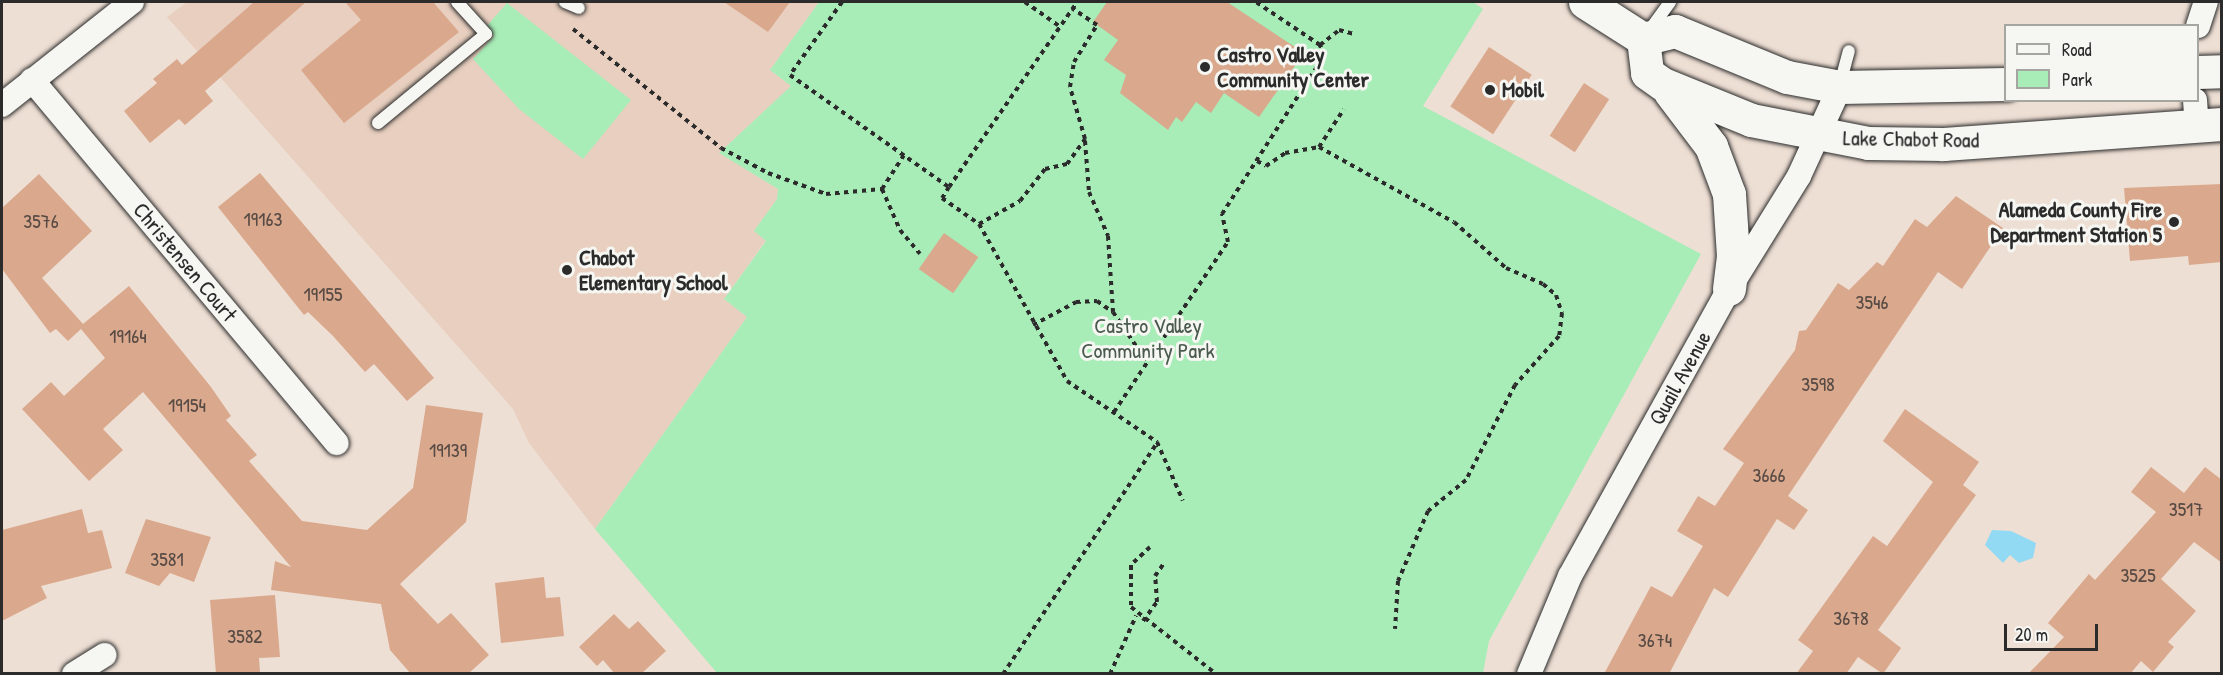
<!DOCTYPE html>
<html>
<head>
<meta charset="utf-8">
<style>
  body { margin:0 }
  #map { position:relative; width:2223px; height:675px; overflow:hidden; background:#eedfd4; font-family:"Patrick Hand",sans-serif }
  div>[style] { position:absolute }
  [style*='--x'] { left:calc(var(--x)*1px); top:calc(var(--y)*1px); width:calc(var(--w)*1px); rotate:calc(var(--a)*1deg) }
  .built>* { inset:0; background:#e8cfbf }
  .green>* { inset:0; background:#a8ecb7 }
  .water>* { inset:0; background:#92daf3 }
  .building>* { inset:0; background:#daa98d; transform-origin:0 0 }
  .path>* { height:4px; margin-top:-2px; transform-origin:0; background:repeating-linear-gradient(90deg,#2b2b2b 0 4.5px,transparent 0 9px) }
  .roads { filter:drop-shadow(0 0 2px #2b2b2b) drop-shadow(0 0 2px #2b2b2b) }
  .lane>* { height:12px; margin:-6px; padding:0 6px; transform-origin:6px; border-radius:6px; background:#f6f6f2 }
  .street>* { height:24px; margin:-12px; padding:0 12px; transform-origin:12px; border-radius:12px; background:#f6f6f2 }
  .secondary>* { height:33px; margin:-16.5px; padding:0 16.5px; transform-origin:16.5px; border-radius:16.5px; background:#f6f6f2 }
  .dots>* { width:16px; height:16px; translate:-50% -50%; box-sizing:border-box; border:3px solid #f6f6f2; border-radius:50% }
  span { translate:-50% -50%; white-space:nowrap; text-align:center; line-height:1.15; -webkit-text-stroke:6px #f6f6f2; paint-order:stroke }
  .number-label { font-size:20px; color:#574a44 }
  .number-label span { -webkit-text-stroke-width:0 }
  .poi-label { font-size:22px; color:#2b2b2b; font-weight:700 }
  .left { translate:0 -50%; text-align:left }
  .right { translate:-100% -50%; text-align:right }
  .street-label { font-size:22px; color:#2b2b2b }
  .park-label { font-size:22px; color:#4a5b4e }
  .frame { position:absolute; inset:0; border:3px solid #2b2b2b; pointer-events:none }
  .legend { position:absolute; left:2004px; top:24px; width:195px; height:78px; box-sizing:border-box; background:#f6f6f2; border:2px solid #a5a5a2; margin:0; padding:8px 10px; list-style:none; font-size:18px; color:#2b2b2b }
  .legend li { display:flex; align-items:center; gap:12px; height:30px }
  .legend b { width:30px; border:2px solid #a5a5a2 }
  .scale { position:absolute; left:2004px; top:624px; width:94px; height:27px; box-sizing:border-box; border:3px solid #2b2b2b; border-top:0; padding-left:8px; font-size:18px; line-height:21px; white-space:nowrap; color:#2b2b2b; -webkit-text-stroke:4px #f6f6f2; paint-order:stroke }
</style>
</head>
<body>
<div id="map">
  <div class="built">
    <i style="clip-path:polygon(187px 2px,819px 2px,770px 70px,791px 86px,719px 153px,778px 189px,777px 199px,754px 231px,766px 240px,724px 299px,747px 317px,595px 529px,529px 443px,513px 409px,167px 17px)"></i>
  </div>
  <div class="green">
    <i style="clip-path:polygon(819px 2px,1473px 2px,1483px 9px,1423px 106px,1701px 254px,1489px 641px,1483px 673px,717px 673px,595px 529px,747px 317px,724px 299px,766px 241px,754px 231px,777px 199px,778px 189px,719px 153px,791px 86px,770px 70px)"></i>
    <i style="clip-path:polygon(507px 3px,631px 100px,583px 159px,519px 109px,473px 59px,494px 36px,485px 28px)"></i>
  </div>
  <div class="water">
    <i style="clip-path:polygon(1992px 530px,2011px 531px,2036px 543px,2033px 558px,2019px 563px,2010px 555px,2003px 563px,1985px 545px)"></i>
  </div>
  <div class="building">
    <i style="clip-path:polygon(254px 2px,306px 2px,205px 91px,213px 101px,185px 125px,179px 119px,150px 143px,124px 111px,157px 83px,153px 79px,177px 59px,182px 65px)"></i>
    <i style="clip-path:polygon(345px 2px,433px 2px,459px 32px,344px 123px,301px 70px,361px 20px)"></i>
    <i style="clip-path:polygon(724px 2px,790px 2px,768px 32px)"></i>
    <i style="clip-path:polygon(1107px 2px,1227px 2px,1304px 53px,1259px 117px,1224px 93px,1211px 113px,1196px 102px,1182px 122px,1176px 117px,1168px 130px,1120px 93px,1126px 75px,1104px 60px,1118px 40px,1093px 22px)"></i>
    <i style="left:1489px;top:47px;width:51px;height:71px;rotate:33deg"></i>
    <i style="left:1584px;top:83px;width:30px;height:63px;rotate:33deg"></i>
    <i style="clip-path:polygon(260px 173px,434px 378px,407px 401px,374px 364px,365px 372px,333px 336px,308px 312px,304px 315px,218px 207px)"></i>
    <i style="clip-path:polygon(39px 174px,92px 231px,42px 278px,83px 324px,129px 286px,211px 387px,231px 416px,226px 420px,257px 455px,249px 461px,302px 521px,367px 530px,413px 488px,426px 405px,483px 413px,466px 522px,400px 584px,438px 624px,451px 613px,489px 655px,468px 674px,411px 674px,390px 650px,381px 604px,271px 590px,275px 561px,291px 567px,143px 392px,103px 429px,123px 450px,89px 481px,22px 409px,51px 382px,64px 396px,105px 358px,81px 329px,68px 341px,56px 329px,50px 333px,2px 269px,2px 208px)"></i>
    <i style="clip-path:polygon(2222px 184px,2222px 262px,2189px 265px,2188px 256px,2130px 261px,2124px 188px)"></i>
    <i style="clip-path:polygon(1956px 196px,2003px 228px,1962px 289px,1938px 272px,1788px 496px,1808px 510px,1794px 530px,1777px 519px,1728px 597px,1714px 588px,1669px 674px,1604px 674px,1651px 586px,1672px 597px,1703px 546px,1677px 531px,1698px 496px,1715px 506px,1744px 463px,1723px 449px,1795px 350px,1799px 331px,1806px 330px,1838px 283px,1849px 290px,1877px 262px,1883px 266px,1915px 219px,1927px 227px)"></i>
    <i style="left:944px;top:233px;width:42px;height:44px;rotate:35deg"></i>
    <i style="clip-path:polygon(1905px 409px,1979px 462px,1963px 485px,1976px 495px,1878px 630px,1901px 648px,1883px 674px,1858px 657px,1846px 674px,1796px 674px,1813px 651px,1798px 640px,1873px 536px,1887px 546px,1933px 482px,1883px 441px)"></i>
    <i style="clip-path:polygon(2151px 467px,2184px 493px,2205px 467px,2222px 480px,2222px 563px,2194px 542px,2161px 579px,2196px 611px,2168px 642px,2174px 647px,2153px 672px,2141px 661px,2130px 674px,2028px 674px,2064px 637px,2048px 623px,2089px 574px,2095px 580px,2156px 512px,2131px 492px)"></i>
    <i style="clip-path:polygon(82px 509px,88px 533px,102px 530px,112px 568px,41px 586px,47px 598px,2px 621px,2px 530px)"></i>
    <i style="clip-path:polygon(146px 519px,211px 537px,194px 582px,170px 573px,159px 586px,125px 573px)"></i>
    <i style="clip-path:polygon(544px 577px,546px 598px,560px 597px,564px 636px,501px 643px,495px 583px)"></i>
    <i style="clip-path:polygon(275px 595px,280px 657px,259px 658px,260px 672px,216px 674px,210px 600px)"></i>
    <i style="clip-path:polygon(614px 614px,629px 629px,638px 621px,666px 651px,641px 674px,615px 674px,603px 660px,597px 666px,579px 647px)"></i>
  </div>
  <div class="path">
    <i style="--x:842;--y:2;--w:90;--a:125.5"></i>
    <i style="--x:790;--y:75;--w:194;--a:35.2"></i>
    <i style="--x:949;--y:187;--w:225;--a:-55.3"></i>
    <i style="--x:1025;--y:2;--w:42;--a:35.2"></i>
    <i style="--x:573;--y:29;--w:190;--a:38.8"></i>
    <i style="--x:721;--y:148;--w:53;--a:28"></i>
    <i style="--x:768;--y:173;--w:62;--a:19.9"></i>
    <i style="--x:826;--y:194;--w:56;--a:-5.1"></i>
    <i style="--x:882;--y:189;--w:40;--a:-57.1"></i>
    <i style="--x:1320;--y:45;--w:24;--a:-38"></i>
    <i style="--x:1339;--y:30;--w:16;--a:15"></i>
    <i style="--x:1085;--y:141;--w:51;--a:85.5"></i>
    <i style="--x:1089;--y:192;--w:48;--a:66.6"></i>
    <i style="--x:1108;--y:236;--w:76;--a:86.2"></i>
    <i style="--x:1319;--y:147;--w:45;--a:-56.7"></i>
    <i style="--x:1257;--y:161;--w:10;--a:29"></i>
    <i style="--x:1266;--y:166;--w:23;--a:-34"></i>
    <i style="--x:1285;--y:153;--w:35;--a:-10"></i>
    <i style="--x:1319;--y:147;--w:154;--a:29.1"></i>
    <i style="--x:1454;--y:222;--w:69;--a:41.5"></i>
    <i style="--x:1506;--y:268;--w:40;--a:23.4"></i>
    <i style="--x:1543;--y:284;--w:17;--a:40"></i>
    <i style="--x:1556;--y:295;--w:19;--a:72"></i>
    <i style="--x:1562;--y:313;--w:23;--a:97"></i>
    <i style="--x:1559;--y:336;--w:66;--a:131.9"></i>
    <i style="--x:1515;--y:385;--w:107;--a:117.3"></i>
    <i style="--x:1466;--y:480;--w:49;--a:140.8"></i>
    <i style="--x:1428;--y:511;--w:76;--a:113.2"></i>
    <i style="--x:1398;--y:581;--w:48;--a:93.6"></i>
    <i style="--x:949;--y:187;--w:13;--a:122"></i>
    <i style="--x:942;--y:198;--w:45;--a:35.1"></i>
    <i style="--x:979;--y:224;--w:180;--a:60.7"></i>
    <i style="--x:1067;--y:381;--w:109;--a:34.1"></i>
    <i style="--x:1157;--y:442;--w:64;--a:66.2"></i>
    <i style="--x:882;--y:189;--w:45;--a:66.3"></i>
    <i style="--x:900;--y:230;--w:31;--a:50"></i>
    <i style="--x:979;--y:224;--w:47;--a:-29.3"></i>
    <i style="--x:1020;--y:201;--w:41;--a:-52"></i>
    <i style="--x:1045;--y:169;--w:23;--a:-13"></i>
    <i style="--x:1067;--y:164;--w:31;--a:-54"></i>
    <i style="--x:1085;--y:139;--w:54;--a:-106.1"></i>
    <i style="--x:1070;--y:87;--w:25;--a:-81"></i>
    <i style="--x:1074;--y:62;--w:44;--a:-58.1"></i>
    <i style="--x:1097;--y:25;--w:30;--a:-146"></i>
    <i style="--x:1033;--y:325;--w:49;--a:-28.1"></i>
    <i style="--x:1076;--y:302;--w:21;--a:-3"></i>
    <i style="--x:1097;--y:301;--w:19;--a:35"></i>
    <i style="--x:1113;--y:312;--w:60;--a:55.8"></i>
    <i style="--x:1114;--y:412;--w:205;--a:-56.2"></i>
    <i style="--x:1228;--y:242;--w:29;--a:-102"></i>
    <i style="--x:1222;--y:214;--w:188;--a:-57.2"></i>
    <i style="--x:1324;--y:56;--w:12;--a:-110"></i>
    <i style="--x:1320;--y:45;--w:77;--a:-146.1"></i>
    <i style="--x:1150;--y:547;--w:26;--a:137"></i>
    <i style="--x:1131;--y:565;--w:42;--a:90"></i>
    <i style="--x:1131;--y:607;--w:108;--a:38.2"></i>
    <i style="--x:1143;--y:621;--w:24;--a:-54"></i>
    <i style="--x:1157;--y:602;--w:26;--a:-94"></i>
    <i style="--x:1155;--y:576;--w:16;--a:-55"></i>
    <i style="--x:1003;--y:674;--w:278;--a:-56.3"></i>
    <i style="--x:1110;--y:674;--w:64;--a:-65.9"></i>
  </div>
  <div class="roads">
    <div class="lane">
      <i style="--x:565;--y:2;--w:15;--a:23"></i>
      <i style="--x:1649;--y:31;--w:36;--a:-54"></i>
      <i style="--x:1840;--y:84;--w:34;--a:-75"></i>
      <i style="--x:378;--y:123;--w:140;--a:-39.5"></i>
      <i style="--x:486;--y:34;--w:43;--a:-132.2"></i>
    </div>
    <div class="street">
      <i style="--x:2198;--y:26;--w:25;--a:-72"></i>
      <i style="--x:32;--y:80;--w:474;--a:50"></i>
      <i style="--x:2195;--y:100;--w:26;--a:86"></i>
      <i style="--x:2;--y:105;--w:166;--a:-38.4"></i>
      <i style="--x:74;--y:674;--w:36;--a:-32"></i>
      <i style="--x:1529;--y:674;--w:106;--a:-67.3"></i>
      <i style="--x:1570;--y:576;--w:328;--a:-61"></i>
      <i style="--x:1729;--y:289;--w:133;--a:-58.2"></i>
      <i style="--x:1799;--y:176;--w:98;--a:-65.3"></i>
    </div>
    <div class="secondary">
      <i style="--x:1585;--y:2;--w:69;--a:32.5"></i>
      <i style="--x:1643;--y:39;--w:33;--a:-14"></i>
      <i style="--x:1675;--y:31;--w:121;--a:22.3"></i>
      <i style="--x:1787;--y:77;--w:54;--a:10.7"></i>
      <i style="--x:1840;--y:87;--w:166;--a:-1"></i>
      <i style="--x:1643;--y:39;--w:34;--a:83"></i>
      <i style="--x:1647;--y:73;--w:19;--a:35"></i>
      <i style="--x:1663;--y:84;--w:95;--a:22.2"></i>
      <i style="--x:1751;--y:120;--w:119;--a:11.1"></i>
      <i style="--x:1868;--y:143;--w:75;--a:0.8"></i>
      <i style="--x:1943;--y:144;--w:280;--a:-4.1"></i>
      <i style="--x:2198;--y:72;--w:24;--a:-2"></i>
      <i style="--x:1670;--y:92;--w:68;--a:52.8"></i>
      <i style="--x:1711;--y:146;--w:51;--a:69.4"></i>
      <i style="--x:1729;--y:194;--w:62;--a:86.3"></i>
      <i style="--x:1733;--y:256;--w:33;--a:97"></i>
    </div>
  </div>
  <div class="dots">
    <i style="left:1205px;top:67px;background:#2b2b2b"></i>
    <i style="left:1490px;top:90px;background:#2b2b2b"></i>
    <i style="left:2174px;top:222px;background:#2b2b2b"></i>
    <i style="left:567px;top:270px;background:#2b2b2b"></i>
  </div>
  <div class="number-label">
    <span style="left:263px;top:218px">19163</span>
    <span style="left:41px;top:220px">3576</span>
    <span style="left:323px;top:293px">19155</span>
    <span style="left:1872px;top:301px">3546</span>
    <span style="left:128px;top:335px">19164</span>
    <span style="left:1818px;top:383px">3598</span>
    <span style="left:187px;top:404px">19154</span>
    <span style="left:448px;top:449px">19139</span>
    <span style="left:1769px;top:474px">3666</span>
    <span style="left:2186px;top:508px">3517</span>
    <span style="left:167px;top:558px">3581</span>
    <span style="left:2138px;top:574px">3525</span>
    <span style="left:1851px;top:617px">3678</span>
    <span style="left:245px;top:635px">3582</span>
    <span style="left:1655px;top:639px">3674</span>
  </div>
  <div class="poi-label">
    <span class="left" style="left:1217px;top:67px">Castro Valley<br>Community Center</span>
    <span class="left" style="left:1502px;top:90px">Mobil</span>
    <span class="right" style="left:2162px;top:222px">Alameda County Fire<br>Department Station 5</span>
    <span class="left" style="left:579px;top:270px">Chabot<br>Elementary School</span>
  </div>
  <div class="street-label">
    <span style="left:1911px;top:139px;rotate:1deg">Lake Chabot Road</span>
    <span style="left:185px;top:262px;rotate:50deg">Christensen Court</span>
    <span style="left:1680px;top:378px;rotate:-61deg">Quail Avenue</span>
  </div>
  <div class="park-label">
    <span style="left:1148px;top:338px">Castro Valley<br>Community Park</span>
  </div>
  <div class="frame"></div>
  <ul class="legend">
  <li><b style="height:8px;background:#f6f6f2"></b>Road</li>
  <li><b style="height:16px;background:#a8ecb7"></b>Park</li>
  </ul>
  <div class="scale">20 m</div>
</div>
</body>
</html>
